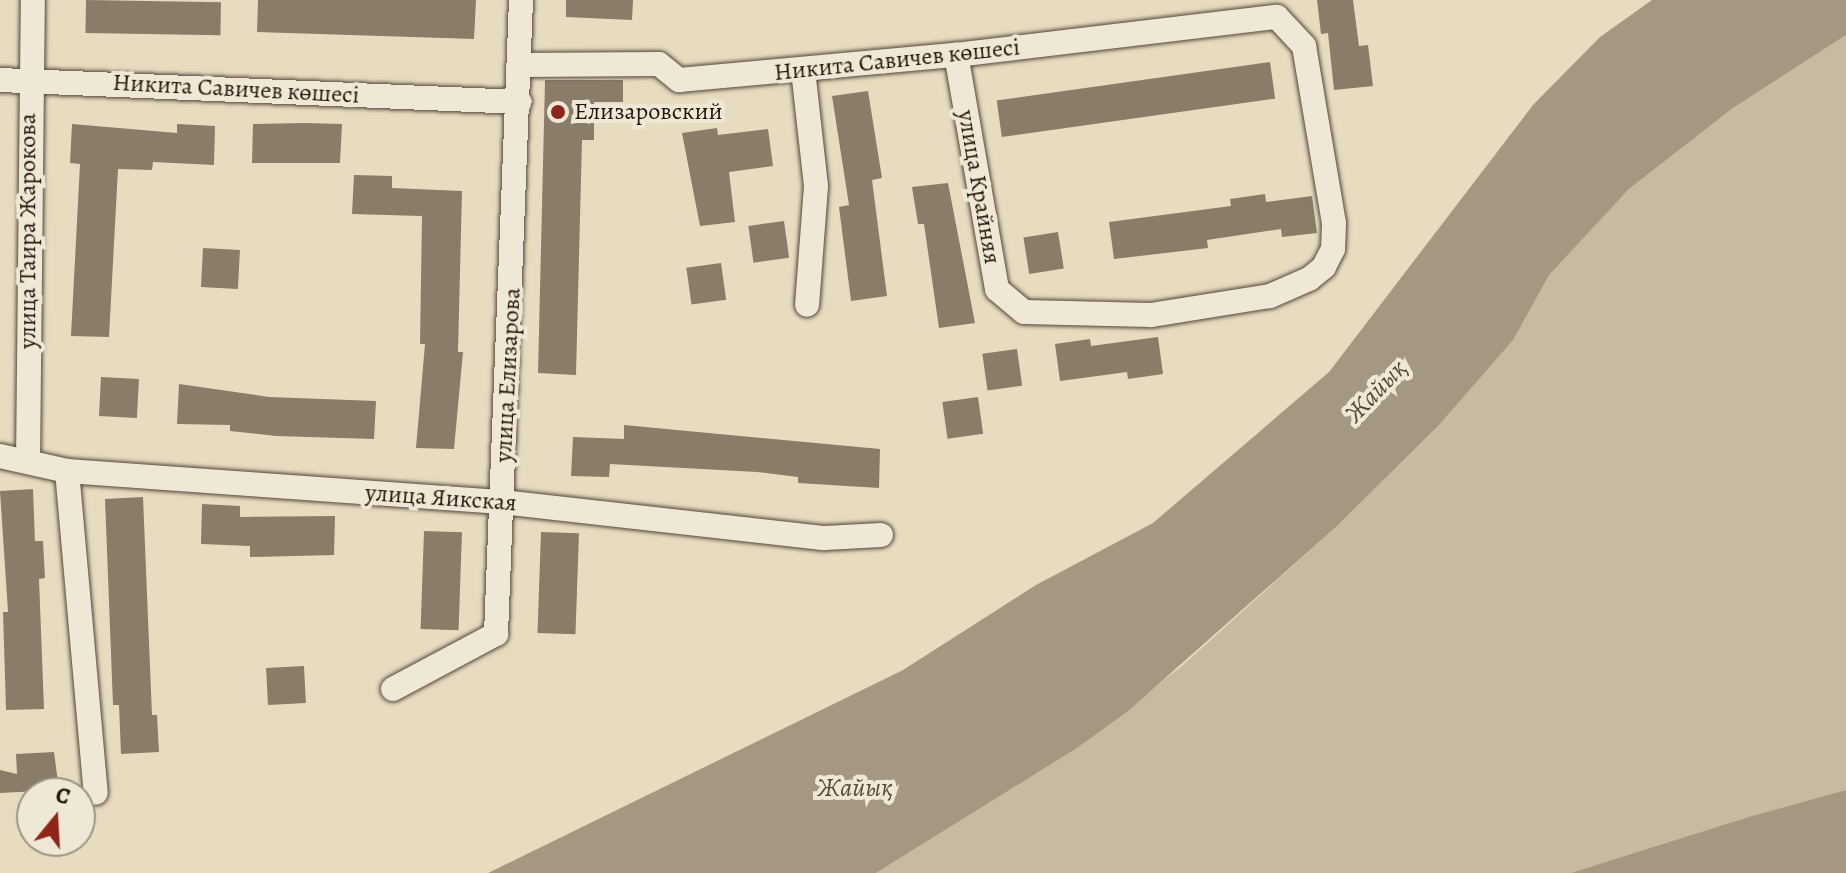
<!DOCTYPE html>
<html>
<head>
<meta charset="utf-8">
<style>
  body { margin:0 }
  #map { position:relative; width:1846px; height:873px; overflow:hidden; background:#e8dcc0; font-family:Alegreya,serif }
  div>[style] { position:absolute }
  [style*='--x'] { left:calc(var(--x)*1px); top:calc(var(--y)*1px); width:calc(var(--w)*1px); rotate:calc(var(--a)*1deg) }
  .green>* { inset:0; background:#c7baa1 }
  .water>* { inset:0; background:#a59882 }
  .building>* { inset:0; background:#897c69; transform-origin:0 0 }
  .roads { filter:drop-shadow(0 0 2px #544538) drop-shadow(0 0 2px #544538) }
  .minor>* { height:24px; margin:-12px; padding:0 12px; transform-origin:12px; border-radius:12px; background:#f0e8d6 }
  .dots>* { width:22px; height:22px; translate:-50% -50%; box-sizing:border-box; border:4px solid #f0e8d6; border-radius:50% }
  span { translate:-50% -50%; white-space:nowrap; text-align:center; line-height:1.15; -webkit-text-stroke:8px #f0e8d6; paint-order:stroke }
  .street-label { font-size:24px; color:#23130a }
  .poi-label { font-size:24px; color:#23130a }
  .left { translate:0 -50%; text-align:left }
  .water-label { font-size:26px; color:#57483a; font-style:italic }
  .north { position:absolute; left:16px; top:777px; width:80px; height:80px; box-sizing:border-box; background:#f0e8d6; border:2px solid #9e9384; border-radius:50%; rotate:18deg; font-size:22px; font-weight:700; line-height:32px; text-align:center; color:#23130a }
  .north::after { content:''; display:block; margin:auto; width:28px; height:36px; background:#8f2418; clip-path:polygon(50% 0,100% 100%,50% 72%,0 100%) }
</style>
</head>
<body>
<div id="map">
  <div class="green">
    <i style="clip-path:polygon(1846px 35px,1846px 790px,1571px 873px,876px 873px,1077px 748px,1183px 665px,1336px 527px,1439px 425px,1512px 340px,1548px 275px,1629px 189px,1733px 108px)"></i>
  </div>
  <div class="water">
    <i style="clip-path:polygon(1652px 0,1846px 0,1846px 35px,1733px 108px,1629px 189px,1549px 275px,1513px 340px,1439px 425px,1336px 527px,1128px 711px,1077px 748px,876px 873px,488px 873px,903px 670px,1036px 585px,1153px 523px,1329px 372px,1533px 105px,1600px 37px)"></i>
    <i style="clip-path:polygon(1846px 790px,1846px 873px,1571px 873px,1749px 817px)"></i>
  </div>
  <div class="building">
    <i style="left:86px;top:0;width:135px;height:33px;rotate:1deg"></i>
    <i style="clip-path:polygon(258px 0,476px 0,474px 39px,257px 32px)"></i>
    <i style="clip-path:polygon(566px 0,633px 0,632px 20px,566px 17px)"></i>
    <i style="clip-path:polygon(1317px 0,1353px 0,1359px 46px,1368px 45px,1373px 86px,1334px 90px,1328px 33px,1321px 34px)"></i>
    <i style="left:1270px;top:62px;width:37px;height:276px;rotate:82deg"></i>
    <i style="clip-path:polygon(545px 80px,623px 80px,623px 102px,594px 102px,594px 140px,582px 140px,576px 375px,538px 373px)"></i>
    <i style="clip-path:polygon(868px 91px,882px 178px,872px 180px,887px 296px,851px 301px,839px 207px,849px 205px,832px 96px)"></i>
    <i style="clip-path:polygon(304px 123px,342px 124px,340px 163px,252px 163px,253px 124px)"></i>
    <i style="clip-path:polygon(72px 124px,177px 133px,177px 124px,215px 126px,214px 165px,153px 162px,152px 170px,118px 169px,109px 337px,71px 336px,80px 164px,70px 163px)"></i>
    <i style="clip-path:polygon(717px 128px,718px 135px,768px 129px,773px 166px,729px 172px,735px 222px,700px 226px,682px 133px)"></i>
    <i style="clip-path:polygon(354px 175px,392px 176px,392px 188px,462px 191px,458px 352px,463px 352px,454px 449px,416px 448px,425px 344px,420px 344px,422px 216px,352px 214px)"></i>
    <i style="clip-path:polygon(948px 183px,975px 323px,939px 328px,924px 224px,918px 224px,912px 187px)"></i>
    <i style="clip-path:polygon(1265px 194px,1266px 202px,1312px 196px,1317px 233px,1282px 237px,1281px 229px,1207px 240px,1208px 248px,1114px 259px,1109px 222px,1231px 206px,1230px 199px)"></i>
    <i style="left:784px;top:221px;width:37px;height:36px;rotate:82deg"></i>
    <i style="left:1058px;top:232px;width:37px;height:35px;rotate:81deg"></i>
    <i style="left:203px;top:248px;width:37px;height:39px;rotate:3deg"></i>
    <i style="left:721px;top:263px;width:37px;height:35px;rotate:82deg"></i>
    <i style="clip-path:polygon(1158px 337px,1163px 374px,1128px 379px,1127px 372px,1060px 381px,1055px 344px,1090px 339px,1091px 346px)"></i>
    <i style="left:1017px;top:349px;width:37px;height:35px;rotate:82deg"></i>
    <i style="left:101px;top:377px;width:38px;height:39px;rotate:3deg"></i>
    <i style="clip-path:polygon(179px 384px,269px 397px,376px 401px,374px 439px,276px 436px,230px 431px,230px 425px,177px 424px)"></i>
    <i style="left:978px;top:397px;width:37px;height:36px;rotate:82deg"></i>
    <i style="clip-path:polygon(624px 425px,880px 449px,879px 488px,798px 483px,798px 477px,757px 472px,610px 464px,609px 477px,571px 476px,573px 437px,624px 439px)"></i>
    <i style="clip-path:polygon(33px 489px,35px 541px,43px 541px,45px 578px,39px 579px,44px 709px,6px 710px,3px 612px,8px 612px,0 491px)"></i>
    <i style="clip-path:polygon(143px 497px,152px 715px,157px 715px,159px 752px,121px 754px,119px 705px,113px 705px,105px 499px)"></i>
    <i style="clip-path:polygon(202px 504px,240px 506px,240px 517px,335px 516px,334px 555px,250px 557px,250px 546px,201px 544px)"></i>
    <i style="left:424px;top:531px;width:38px;height:98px;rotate:2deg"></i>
    <i style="left:541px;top:532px;width:38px;height:101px;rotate:2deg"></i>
    <i style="left:304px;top:666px;width:37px;height:38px;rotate:87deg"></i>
    <i style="clip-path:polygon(54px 752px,59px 790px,0 793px,0 770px,17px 774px,16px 754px)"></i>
  </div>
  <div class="roads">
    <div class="minor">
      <i style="--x:521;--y:65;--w:138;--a:-0.4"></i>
      <i style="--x:659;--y:64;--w:26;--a:39"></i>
      <i style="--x:679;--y:80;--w:278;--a:-5.2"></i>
      <i style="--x:956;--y:55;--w:323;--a:-6.8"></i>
      <i style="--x:1277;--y:17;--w:40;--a:47"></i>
      <i style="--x:1304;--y:46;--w:180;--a:80.4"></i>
      <i style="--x:1334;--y:223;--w:26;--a:92"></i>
      <i style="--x:1333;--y:249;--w:20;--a:117"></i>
      <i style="--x:1324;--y:267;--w:19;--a:141"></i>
      <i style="--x:1309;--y:279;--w:43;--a:156.4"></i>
      <i style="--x:1270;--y:296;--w:121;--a:170.9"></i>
      <i style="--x:1151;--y:315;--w:127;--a:-178.6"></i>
      <i style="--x:1024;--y:312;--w:35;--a:-140"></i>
      <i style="--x:997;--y:289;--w:238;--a:-99.9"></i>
      <i style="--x:803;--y:70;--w:117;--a:83.6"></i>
      <i style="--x:816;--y:186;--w:119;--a:94.3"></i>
      <i style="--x:0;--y:80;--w:520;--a:2.42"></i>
      <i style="--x:0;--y:456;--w:69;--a:12.6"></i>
      <i style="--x:67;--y:471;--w:436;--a:4.1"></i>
      <i style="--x:502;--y:502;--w:325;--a:6.4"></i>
      <i style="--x:825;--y:538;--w:56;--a:-3.1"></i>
      <i style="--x:28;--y:462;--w:462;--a:-89.4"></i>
      <i style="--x:67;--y:471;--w:323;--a:84.9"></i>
      <i style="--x:393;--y:689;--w:117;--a:-28.1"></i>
      <i style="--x:496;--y:634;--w:634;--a:-87.74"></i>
    </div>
  </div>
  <div class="dots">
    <i style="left:558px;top:112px;background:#8f2418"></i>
  </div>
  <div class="street-label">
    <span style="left:897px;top:60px;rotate:-6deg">Никита Савичев көшесі</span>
    <span style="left:236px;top:89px;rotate:3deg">Никита Савичев көшесі</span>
    <span style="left:979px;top:187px;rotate:80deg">улица Крайняя</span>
    <span style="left:28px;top:231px;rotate:-90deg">улица Таира Жарокова</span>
    <span style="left:508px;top:375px;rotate:-87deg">улица Елизарова</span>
    <span style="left:441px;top:498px;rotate:4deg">улица Яикская</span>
  </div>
  <div class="poi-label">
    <span class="left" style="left:574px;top:112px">Елизаровский</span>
  </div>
  <div class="water-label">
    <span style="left:1376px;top:391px;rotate:-46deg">Жайық</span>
    <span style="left:855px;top:788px">Жайық</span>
  </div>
  <div class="north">С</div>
</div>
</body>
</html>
